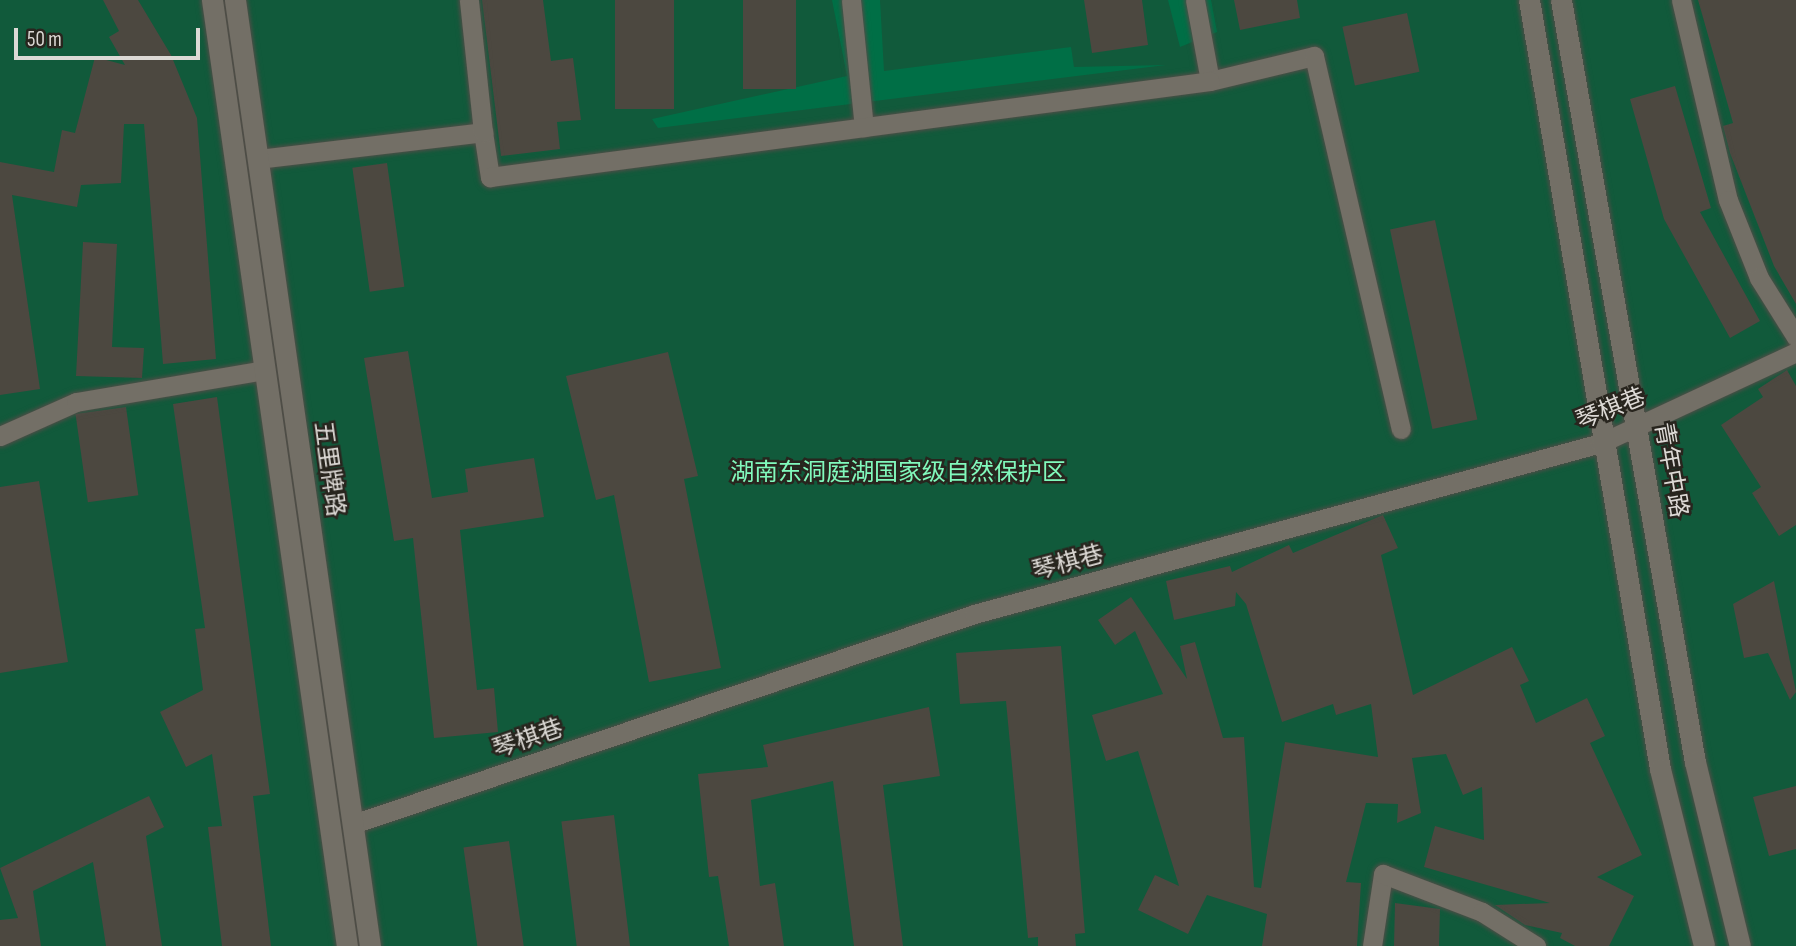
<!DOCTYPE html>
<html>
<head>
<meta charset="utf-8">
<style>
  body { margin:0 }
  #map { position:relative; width:1796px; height:946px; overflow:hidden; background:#322f27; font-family:"Sofia Sans Condensed","Noto Sans SC",sans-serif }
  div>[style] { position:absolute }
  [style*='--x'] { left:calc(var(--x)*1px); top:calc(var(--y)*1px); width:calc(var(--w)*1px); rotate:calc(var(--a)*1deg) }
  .green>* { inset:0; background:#115a3b; transform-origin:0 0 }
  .forest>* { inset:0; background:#006f46 }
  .building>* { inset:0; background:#4c4840; transform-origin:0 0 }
  .roads { filter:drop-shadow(0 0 2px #504d47) drop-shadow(0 0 2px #504d47) }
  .street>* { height:19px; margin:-9.5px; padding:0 9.5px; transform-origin:9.5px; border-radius:9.5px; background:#736f66 }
  .secondary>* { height:21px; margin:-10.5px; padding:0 10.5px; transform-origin:10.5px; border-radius:10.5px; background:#736f66 }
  span { translate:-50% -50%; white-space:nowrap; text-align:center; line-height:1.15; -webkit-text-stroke:5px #28251e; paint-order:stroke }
  .street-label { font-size:24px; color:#dcd9d5 }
  .park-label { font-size:24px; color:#81f9bc }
  .scale { position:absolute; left:14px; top:28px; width:186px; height:32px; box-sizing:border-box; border:4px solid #dcd9d5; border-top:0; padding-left:9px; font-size:21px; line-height:24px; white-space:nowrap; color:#dcd9d5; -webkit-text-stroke:5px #28251e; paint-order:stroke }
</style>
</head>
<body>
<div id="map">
  <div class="green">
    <i style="left:0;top:0;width:1796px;height:946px"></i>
  </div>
  <div class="forest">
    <i style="clip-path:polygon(832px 0,880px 0,884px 71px,1071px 47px,1074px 67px,1166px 65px,658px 128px,652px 119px,847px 76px)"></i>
    <i style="clip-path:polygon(1168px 0,1211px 0,1217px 32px,1180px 47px)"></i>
  </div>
  <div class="building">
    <i style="clip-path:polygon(103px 0,138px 0,171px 55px,197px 118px,216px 359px,163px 364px,144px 124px,124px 124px,121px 183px,81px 185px,77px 207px,12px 195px,40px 389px,0 395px,0 162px,54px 172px,62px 130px,75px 133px,95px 57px,125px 65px,109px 37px,119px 31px)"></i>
    <i style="clip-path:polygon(482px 0,543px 0,551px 61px,573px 58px,581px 120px,557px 122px,560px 149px,501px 156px)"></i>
    <i style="left:615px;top:0;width:59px;height:109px"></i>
    <i style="left:743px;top:0;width:53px;height:89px"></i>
    <i style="clip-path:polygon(1084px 0,1142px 0,1148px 45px,1092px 53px)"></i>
    <i style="clip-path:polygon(1234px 0,1297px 0,1300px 18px,1240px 30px)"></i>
    <i style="clip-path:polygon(1698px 0,1796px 0,1796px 304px,1774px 266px,1730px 153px,1723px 126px,1733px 123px)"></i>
    <i style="left:1407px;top:13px;width:60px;height:66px;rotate:78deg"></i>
    <i style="clip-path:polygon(1675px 86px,1711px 208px,1700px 212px,1760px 321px,1730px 338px,1664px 219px,1630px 99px)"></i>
    <i style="left:387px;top:163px;width:125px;height:35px;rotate:82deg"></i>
    <i style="left:1435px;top:220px;width:204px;height:46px;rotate:78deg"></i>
    <i style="clip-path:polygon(83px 242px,117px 244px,112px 347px,144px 348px,142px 378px,76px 376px)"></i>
    <i style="clip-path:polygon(408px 351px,432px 498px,468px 492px,465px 469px,534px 458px,544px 517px,460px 530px,477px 690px,494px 688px,498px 732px,434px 738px,413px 538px,394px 541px,364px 358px)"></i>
    <i style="clip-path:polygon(668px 352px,698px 476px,684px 479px,721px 668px,649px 682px,614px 495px,596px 500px,566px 376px)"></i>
    <i style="clip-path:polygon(1787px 370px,1796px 386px,1796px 525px,1779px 536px,1752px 493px,1761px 487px,1721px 425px,1763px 397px,1758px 389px)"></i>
    <i style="clip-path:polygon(217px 397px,270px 794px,253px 796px,271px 946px,222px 946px,208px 827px,222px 826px,212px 754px,186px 767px,160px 712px,203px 690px,195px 629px,205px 628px,173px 404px)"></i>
    <i style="left:126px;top:407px;width:89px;height:51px;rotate:82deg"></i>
    <i style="clip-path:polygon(39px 481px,68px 662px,0 673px,0 487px)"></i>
    <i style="clip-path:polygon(1383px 515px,1398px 548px,1381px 555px,1413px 695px,1512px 647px,1529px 681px,1520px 685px,1536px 723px,1587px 698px,1605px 736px,1590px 743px,1642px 855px,1597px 877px,1634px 896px,1609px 946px,1575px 946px,1560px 938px,1562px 933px,1525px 925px,1495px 905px,1550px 903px,1424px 867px,1435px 826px,1484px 840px,1482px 787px,1463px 795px,1446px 754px,1412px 758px,1421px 813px,1397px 823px,1398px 804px,1366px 803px,1346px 882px,1361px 883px,1357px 946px,1262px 946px,1267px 914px,1207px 895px,1188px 934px,1138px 910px,1155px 875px,1179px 886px,1138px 751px,1106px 761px,1092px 715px,1163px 694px,1135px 631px,1115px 645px,1098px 620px,1131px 597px,1187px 679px,1180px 646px,1195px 642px,1223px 738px,1244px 737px,1254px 887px,1261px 888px,1285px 742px,1378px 757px,1371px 704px,1336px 715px,1333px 704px,1282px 722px,1246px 604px,1236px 592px,1235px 606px,1174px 620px,1166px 581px,1230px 566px,1232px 572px,1289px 545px,1293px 553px)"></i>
    <i style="clip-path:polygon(1774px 581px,1796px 692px,1790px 700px,1768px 653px,1744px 658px,1733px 604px)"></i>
    <i style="clip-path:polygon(1061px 646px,1085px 933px,1075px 934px,1076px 946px,1038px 946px,1038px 937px,1028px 938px,1006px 701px,960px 704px,956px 653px)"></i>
    <i style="clip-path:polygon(929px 707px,940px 776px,883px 785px,903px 946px,854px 946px,833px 781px,751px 800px,760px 886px,775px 883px,784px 946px,729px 946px,718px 876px,709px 877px,698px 774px,768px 767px,763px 745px)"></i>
    <i style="clip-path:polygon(1796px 786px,1796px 849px,1769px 856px,1753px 797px)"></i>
    <i style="clip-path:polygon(149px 796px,164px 827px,146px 836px,162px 946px,106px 946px,93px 862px,33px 891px,41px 946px,0 946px,0 920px,18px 918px,0 868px)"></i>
    <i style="left:614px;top:815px;width:132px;height:53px;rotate:83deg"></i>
    <i style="left:509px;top:841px;width:106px;height:46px;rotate:82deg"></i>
    <i style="clip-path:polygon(1395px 903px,1440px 909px,1439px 946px,1394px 946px)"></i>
  </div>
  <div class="roads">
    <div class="street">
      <i style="--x:851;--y:0;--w:128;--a:84.2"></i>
      <i style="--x:1195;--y:0;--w:82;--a:79.5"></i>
      <i style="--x:1210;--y:81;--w:107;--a:-13.5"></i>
      <i style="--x:1314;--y:56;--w:383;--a:76.9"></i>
      <i style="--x:1681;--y:0;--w:205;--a:76.8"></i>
      <i style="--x:1728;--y:200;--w:84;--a:68.3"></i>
      <i style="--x:1759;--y:278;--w:70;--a:57.9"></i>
      <i style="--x:483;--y:132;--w:46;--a:81.2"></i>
      <i style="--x:490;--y:177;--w:726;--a:-7.59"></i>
      <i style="--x:258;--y:159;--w:227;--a:-6.8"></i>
      <i style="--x:483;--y:132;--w:133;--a:-96.1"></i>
      <i style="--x:0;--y:436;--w:83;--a:-24.1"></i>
      <i style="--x:76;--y:402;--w:192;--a:-9.6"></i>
      <i style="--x:353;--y:824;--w:656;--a:-18.68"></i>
      <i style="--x:974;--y:614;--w:650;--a:-15.26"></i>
      <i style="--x:1601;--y:443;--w:215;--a:-25"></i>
      <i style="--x:1372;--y:946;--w:73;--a:-81.3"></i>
      <i style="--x:1383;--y:874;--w:106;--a:21"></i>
      <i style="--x:1482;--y:912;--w:64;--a:32.2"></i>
    </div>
    <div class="secondary">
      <i style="--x:212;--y:0;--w:956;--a:81.88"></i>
      <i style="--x:235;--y:0;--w:956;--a:81.88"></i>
      <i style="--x:1529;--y:0;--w:780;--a:80.33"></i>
      <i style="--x:1660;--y:769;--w:182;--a:76"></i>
      <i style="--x:1561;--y:0;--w:774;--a:80.03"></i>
      <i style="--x:1695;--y:762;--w:189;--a:76.3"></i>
    </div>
  </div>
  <div class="street-label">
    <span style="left:1611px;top:409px;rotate:-22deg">琴棋巷</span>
    <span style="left:329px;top:469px;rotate:82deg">五里牌路</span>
    <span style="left:1671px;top:470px;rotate:80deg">青年中路</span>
    <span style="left:1068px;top:563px;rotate:-15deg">琴棋巷</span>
    <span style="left:528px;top:739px;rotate:-19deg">琴棋巷</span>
  </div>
  <div class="park-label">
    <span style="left:898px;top:473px">湖南东洞庭湖国家级自然保护区</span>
  </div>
  <div class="scale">50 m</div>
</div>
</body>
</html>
